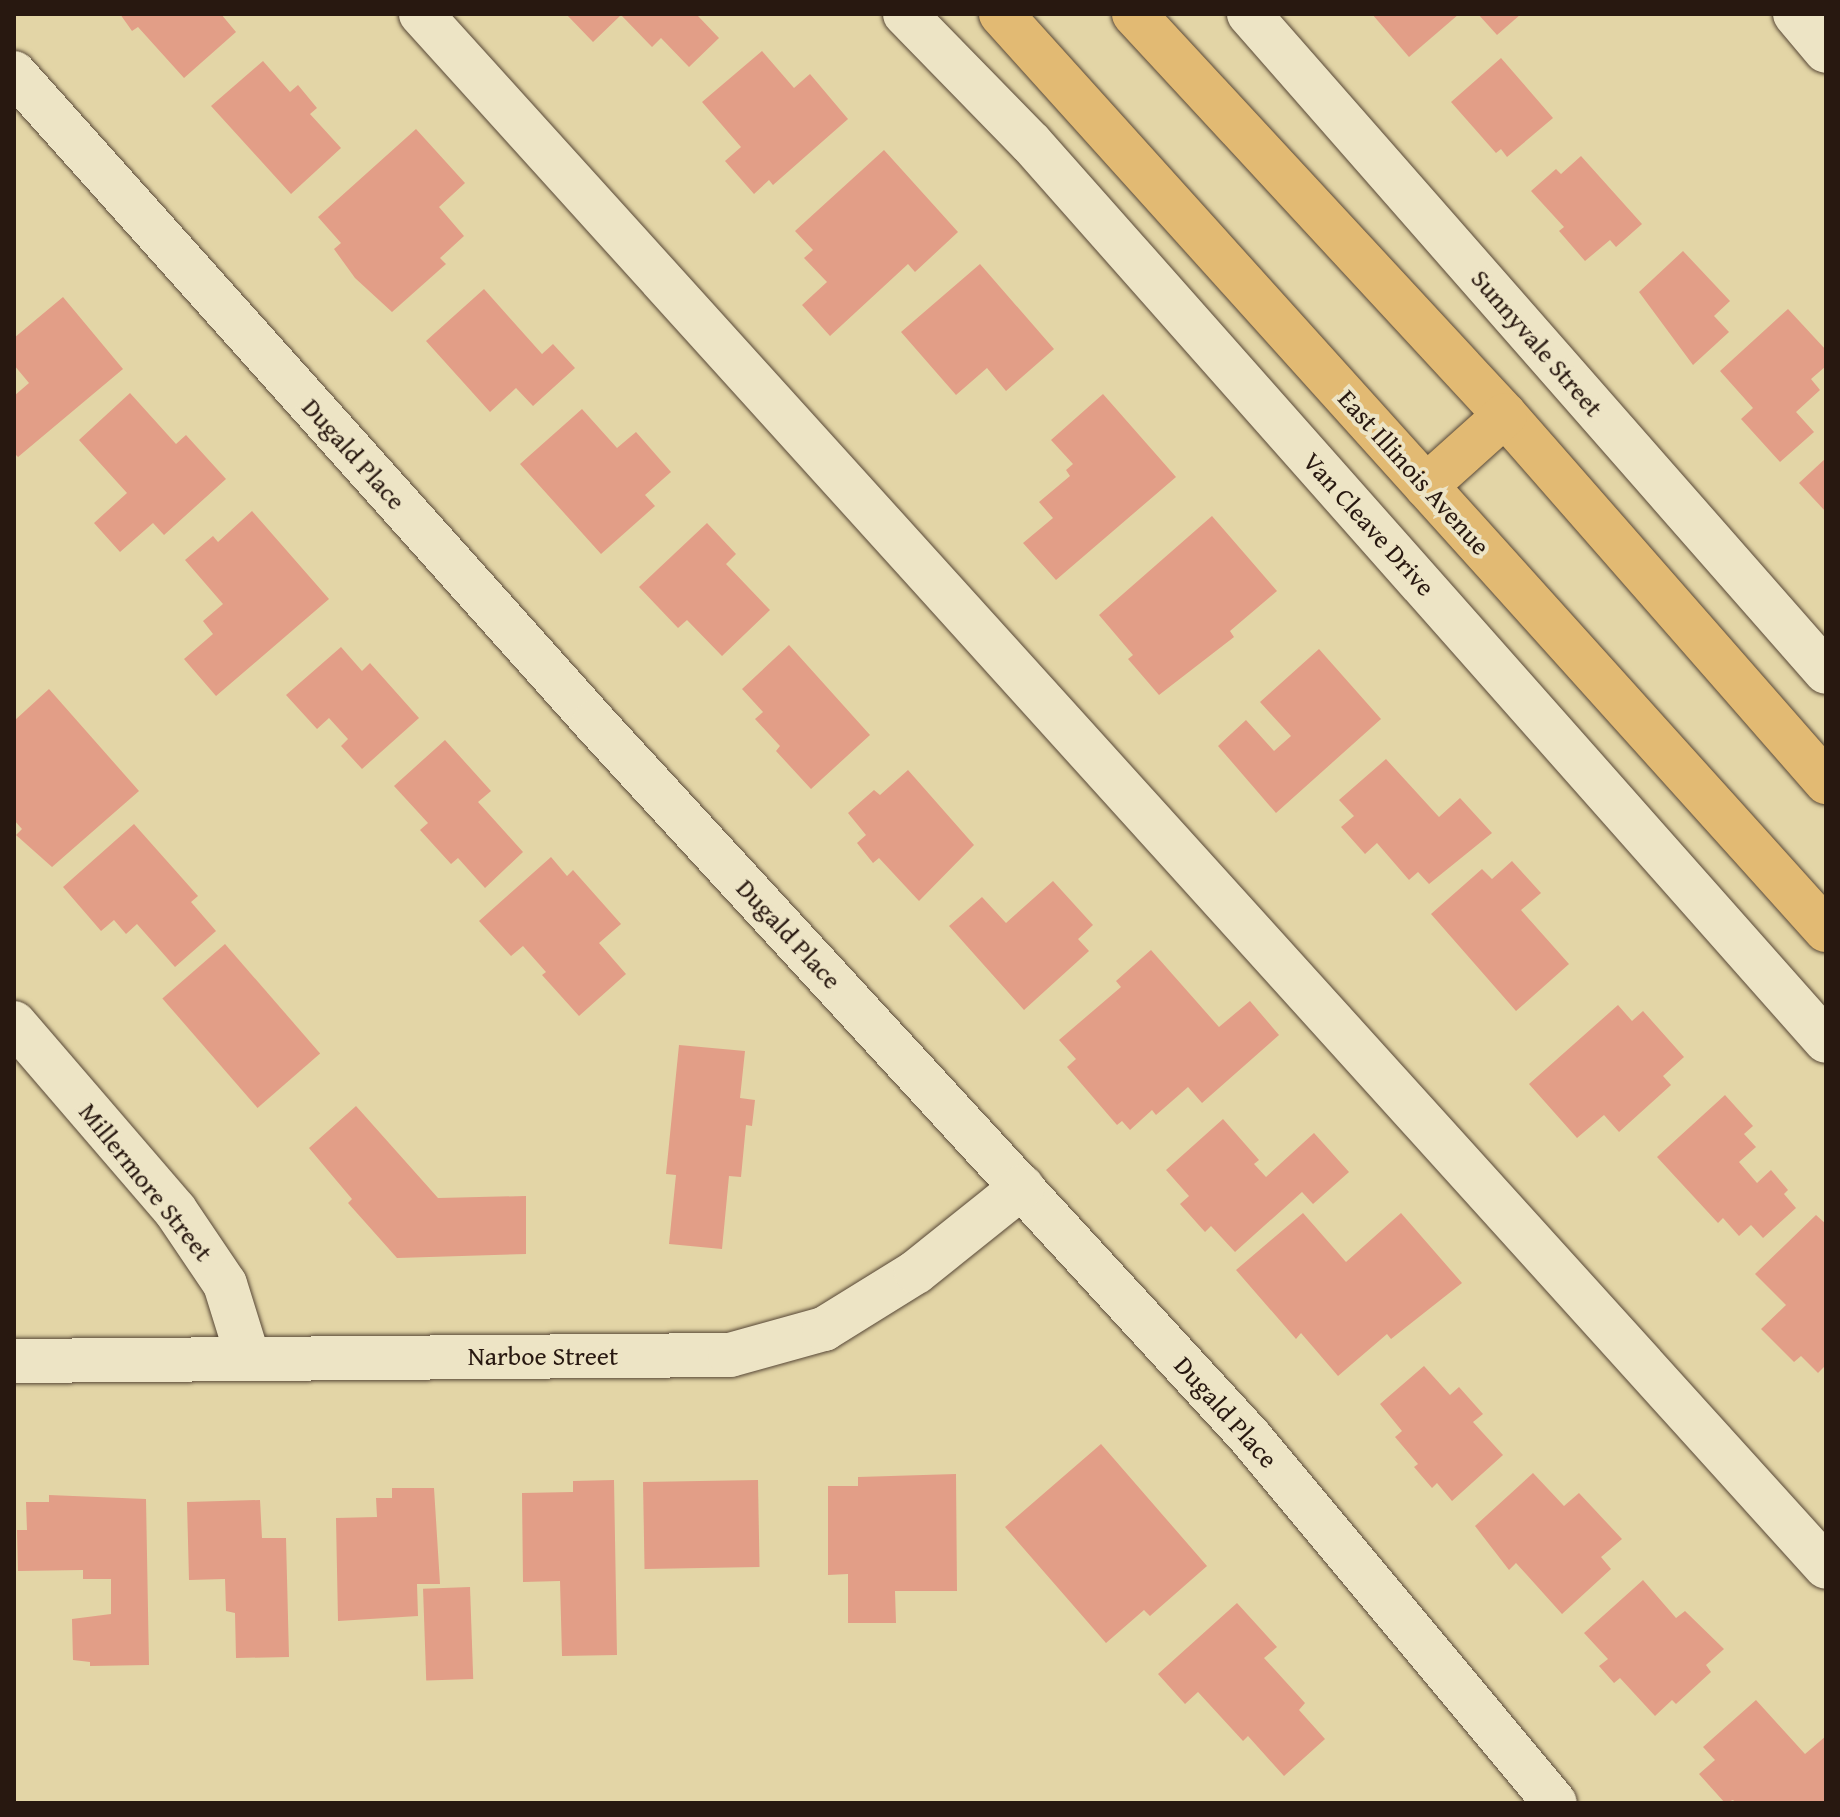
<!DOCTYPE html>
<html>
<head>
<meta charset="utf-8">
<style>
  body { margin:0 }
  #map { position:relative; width:1840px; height:1817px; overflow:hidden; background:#e3d5a6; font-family:"Gentium Book Plus",serif }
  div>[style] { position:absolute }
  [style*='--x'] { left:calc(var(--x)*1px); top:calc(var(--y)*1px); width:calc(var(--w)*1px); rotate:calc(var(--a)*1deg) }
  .building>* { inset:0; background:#e29e87; transform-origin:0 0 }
  .roads { filter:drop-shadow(0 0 2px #574736) drop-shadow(0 0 2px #574736) }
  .minor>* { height:44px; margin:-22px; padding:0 22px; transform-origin:22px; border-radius:22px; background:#ede4c5 }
  .major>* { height:44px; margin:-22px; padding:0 22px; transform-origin:22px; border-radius:22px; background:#e2ba73 }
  span { translate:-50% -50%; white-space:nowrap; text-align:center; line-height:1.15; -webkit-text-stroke:8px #ede4c5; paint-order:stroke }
  .street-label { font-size:26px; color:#281810 }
  .frame { position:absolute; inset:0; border:16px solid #281810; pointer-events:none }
</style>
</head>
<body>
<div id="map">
  <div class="building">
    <i style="clip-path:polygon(120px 14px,221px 14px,236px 32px,184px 78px,138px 27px,132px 31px)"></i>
    <i style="clip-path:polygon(566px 14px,701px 14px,698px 16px,719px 38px,689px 67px,661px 38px,652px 47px,621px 15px,593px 42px)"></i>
    <i style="clip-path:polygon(1372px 14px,1459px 14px,1409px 57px)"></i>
    <i style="clip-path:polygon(1478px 14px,1521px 14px,1497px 35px)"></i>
    <i style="clip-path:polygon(762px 51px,794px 88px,810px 74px,848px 119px,773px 185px,769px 180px,754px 194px,725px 161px,741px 147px,702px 102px)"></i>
    <i style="clip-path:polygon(1501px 58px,1553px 118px,1507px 157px,1501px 149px,1496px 153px,1451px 102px)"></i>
    <i style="clip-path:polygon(263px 61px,290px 92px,298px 85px,317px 108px,310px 114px,341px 148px,291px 194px,211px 106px)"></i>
    <i style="clip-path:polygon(416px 129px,465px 183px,439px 207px,464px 236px,440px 258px,446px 264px,392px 312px,355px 278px,334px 249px,341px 243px,318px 217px)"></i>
    <i style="clip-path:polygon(884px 150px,958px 232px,915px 272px,908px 264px,830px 336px,802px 305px,827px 282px,804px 258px,813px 250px,795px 231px)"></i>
    <i style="clip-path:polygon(1581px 156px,1642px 224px,1616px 247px,1610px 240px,1585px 261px,1559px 231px,1564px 227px,1531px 191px,1556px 169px,1561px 174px)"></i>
    <i style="clip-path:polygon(1683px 251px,1730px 301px,1714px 316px,1729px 332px,1693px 365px,1639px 292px)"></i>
    <i style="clip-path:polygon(980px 264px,1054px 349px,1006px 391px,987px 368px,956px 395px,901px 332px)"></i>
    <i style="clip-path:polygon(484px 289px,542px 354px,553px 344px,575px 368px,533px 406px,516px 388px,490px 412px,426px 341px)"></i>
    <i style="clip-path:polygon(63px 297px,123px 369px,18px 457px,14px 453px,14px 396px,29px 383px,14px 365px,14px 338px)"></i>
    <i style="clip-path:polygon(1788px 309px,1826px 350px,1826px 366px,1811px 379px,1820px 390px,1796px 412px,1814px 432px,1780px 462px,1741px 419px,1753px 408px,1720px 371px)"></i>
    <i style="clip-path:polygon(130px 393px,176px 444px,186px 435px,226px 479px,164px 535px,153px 523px,120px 552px,94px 523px,127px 493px,79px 440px)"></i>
    <i style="clip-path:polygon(1103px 394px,1176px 477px,1056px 580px,1023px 543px,1053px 518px,1039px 502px,1070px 476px,1066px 470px,1073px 464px,1051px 440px)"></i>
    <i style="clip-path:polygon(582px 409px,617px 448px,636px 432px,671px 472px,645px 495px,655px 506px,601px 554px,520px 464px)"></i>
    <i style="clip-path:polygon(1826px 458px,1826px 512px,1799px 483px)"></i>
    <i style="clip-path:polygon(252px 511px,329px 599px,216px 696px,184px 659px,213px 634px,203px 621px,223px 604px,185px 560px,213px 536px,218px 542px)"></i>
    <i style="clip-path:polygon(1212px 516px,1277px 591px,1230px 631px,1234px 637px,1159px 695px,1128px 659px,1133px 655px,1099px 615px)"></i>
    <i style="clip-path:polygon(707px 523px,736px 554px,726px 564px,770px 610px,722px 656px,687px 620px,678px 628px,639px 587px)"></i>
    <i style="clip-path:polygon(789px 645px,870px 735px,811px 789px,776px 751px,780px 746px,755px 719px,763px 712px,742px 689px)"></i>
    <i style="clip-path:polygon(341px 647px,362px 671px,370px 663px,419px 718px,362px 769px,341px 746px,348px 739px,329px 718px,317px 729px,286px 695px)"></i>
    <i style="clip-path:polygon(1319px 649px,1381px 719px,1276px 813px,1218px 746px,1246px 720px,1274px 751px,1291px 736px,1260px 702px)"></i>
    <i style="clip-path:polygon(49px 689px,139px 791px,52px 867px,16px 835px,22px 829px,14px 820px,14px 721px)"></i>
    <i style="clip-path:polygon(445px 740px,491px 791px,478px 802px,523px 852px,485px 888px,458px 858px,451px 864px,420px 830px,428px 823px,394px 786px)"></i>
    <i style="clip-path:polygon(1386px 759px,1439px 817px,1460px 798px,1492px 833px,1429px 884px,1418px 872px,1409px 880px,1377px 843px,1365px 854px,1341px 827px,1354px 816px,1339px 800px)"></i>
    <i style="clip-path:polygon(908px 770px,974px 845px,919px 901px,879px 858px,873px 863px,857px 843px,866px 835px,848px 813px,874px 790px,880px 795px)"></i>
    <i style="clip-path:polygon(134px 824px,198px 896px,191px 902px,216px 931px,175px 967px,137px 924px,126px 934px,114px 920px,101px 931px,63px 887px)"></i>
    <i style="clip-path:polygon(551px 857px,567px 876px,573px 870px,621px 924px,599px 943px,626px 974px,579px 1016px,542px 975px,546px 972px,523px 946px,511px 956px,479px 921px)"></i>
    <i style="clip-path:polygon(1512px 861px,1541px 893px,1521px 910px,1569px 964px,1516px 1011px,1431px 914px,1482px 869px,1492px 879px)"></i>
    <i style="clip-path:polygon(1053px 881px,1093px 925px,1078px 939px,1089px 951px,1024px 1010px,949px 926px,982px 897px,1006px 923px)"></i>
    <i style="left:225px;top:944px;width:145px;height:83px;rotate:49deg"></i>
    <i style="clip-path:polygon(1151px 950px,1219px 1027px,1250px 1001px,1279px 1035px,1202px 1103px,1188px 1087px,1156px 1115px,1152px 1110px,1130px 1130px,1122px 1121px,1117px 1125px,1067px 1067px,1076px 1059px,1059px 1040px,1121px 987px,1116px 981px)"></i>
    <i style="clip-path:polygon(1618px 1005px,1632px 1021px,1643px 1011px,1684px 1057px,1663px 1076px,1671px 1085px,1619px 1132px,1604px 1115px,1577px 1138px,1529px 1084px)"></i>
    <i style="clip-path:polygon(679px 1045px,745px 1051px,740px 1098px,755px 1100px,752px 1126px,746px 1125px,741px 1177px,729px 1176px,722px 1249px,669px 1244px,676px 1175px,666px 1174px)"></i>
    <i style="clip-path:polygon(1725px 1095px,1753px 1126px,1744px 1134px,1756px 1147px,1739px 1162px,1757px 1183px,1771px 1170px,1788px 1190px,1784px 1194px,1796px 1208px,1763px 1238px,1751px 1225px,1739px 1236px,1723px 1218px,1718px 1223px,1657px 1157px)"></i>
    <i style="clip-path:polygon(356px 1106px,438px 1198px,526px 1196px,526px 1254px,397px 1258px,348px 1203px,352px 1199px,309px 1148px)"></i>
    <i style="clip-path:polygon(1223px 1119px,1259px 1160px,1254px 1164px,1266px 1177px,1314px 1133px,1349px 1172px,1313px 1204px,1302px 1192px,1235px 1252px,1211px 1226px,1205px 1232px,1180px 1204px,1189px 1196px,1166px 1170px)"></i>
    <i style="clip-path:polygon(1303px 1213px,1346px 1262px,1401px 1213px,1462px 1283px,1391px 1339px,1387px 1334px,1338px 1376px,1301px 1333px,1296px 1339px,1236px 1270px)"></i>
    <i style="clip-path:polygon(1816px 1215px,1826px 1224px,1826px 1365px,1818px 1373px,1801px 1356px,1794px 1362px,1761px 1329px,1786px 1305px,1755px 1274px)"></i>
    <i style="clip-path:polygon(1424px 1366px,1450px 1395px,1459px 1387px,1483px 1414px,1473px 1422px,1503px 1455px,1452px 1501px,1437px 1483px,1432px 1488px,1414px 1467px,1418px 1464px,1395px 1437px,1402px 1431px,1380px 1404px)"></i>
    <i style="clip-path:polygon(1101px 1444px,1207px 1566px,1150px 1616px,1144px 1610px,1106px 1643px,1005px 1527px)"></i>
    <i style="clip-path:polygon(1533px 1473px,1564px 1506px,1579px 1493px,1622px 1539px,1601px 1557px,1611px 1569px,1562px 1614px,1516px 1563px,1509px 1570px,1475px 1526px)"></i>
    <i style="clip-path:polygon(956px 1474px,957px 1591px,895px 1591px,896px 1623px,848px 1623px,848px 1574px,828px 1575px,828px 1486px,858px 1486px,858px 1477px)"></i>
    <i style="clip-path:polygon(614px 1480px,617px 1655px,562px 1656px,560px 1581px,523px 1582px,522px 1493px,573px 1492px,573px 1481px)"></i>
    <i style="left:758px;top:1480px;width:87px;height:115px;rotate:89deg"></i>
    <i style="clip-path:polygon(392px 1488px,434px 1488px,440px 1584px,417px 1584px,418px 1616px,338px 1621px,336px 1518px,377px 1517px,376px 1498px,392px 1498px)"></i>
    <i style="clip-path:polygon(49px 1495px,146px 1499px,149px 1665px,90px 1666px,90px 1662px,73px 1660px,72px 1619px,111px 1614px,111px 1579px,83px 1579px,83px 1570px,18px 1571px,17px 1530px,27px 1530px,26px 1502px,49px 1502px)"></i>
    <i style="clip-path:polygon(260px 1500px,262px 1538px,286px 1538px,289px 1657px,236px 1658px,235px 1613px,226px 1611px,225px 1579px,189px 1580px,187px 1502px)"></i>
    <i style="clip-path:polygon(1643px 1580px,1676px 1618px,1685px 1611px,1724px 1649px,1706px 1665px,1711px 1672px,1676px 1704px,1672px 1700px,1655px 1716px,1620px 1678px,1614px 1683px,1599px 1666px,1608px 1659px,1584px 1633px)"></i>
    <i style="left:470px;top:1587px;width:92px;height:47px;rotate:88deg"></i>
    <i style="clip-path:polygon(1237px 1603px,1277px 1647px,1264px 1658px,1305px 1703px,1299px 1710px,1325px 1739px,1284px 1776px,1248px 1736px,1243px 1741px,1198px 1692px,1185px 1704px,1158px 1674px)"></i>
    <i style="clip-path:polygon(1756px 1700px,1805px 1754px,1826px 1736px,1826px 1803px,1736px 1803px,1733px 1800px,1725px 1803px,1699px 1774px,1715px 1760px,1703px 1747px)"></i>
  </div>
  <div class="roads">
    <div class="minor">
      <i style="--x:421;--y:14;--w:2094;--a:47.86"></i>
      <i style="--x:905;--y:14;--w:180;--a:45.7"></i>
      <i style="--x:1031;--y:143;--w:1199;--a:48.48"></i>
      <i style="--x:1249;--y:14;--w:875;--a:48.75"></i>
      <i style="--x:1795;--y:14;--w:48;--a:50"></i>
      <i style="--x:14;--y:73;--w:870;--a:48.21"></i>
      <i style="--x:594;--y:722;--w:970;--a:47.46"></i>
      <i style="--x:1250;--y:1437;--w:476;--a:50.2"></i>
      <i style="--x:14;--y:1023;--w:247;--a:49.3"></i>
      <i style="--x:175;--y:1210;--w:89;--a:56"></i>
      <i style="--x:225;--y:1284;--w:77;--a:72.7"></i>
      <i style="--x:14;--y:1361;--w:716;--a:-0.48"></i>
      <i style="--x:730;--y:1355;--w:98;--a:-15.5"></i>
      <i style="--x:824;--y:1329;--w:108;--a:-31.8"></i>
      <i style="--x:916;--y:1272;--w:136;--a:-38.7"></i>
    </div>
    <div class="major">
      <i style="--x:1001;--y:14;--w:1233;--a:47.99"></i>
      <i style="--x:1134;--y:14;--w:546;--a:47.23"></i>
      <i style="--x:1505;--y:415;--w:488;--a:48.8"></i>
      <i style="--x:1426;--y:486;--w:106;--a:-41.9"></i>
    </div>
  </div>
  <div class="street-label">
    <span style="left:1537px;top:343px;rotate:49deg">Sunnyvale Street</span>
    <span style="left:354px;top:454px;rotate:48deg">Dugald Place</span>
    <span style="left:1414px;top:472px;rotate:48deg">East Illinois Avenue</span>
    <span style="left:1369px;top:524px;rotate:48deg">Van Cleave Drive</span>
    <span style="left:789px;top:934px;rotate:47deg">Dugald Place</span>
    <span style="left:146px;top:1182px;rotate:51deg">Millermore Street</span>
    <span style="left:543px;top:1356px">Narboe Street</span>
    <span style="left:1226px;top:1412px;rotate:48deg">Dugald Place</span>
  </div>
  <div class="frame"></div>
</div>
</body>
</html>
